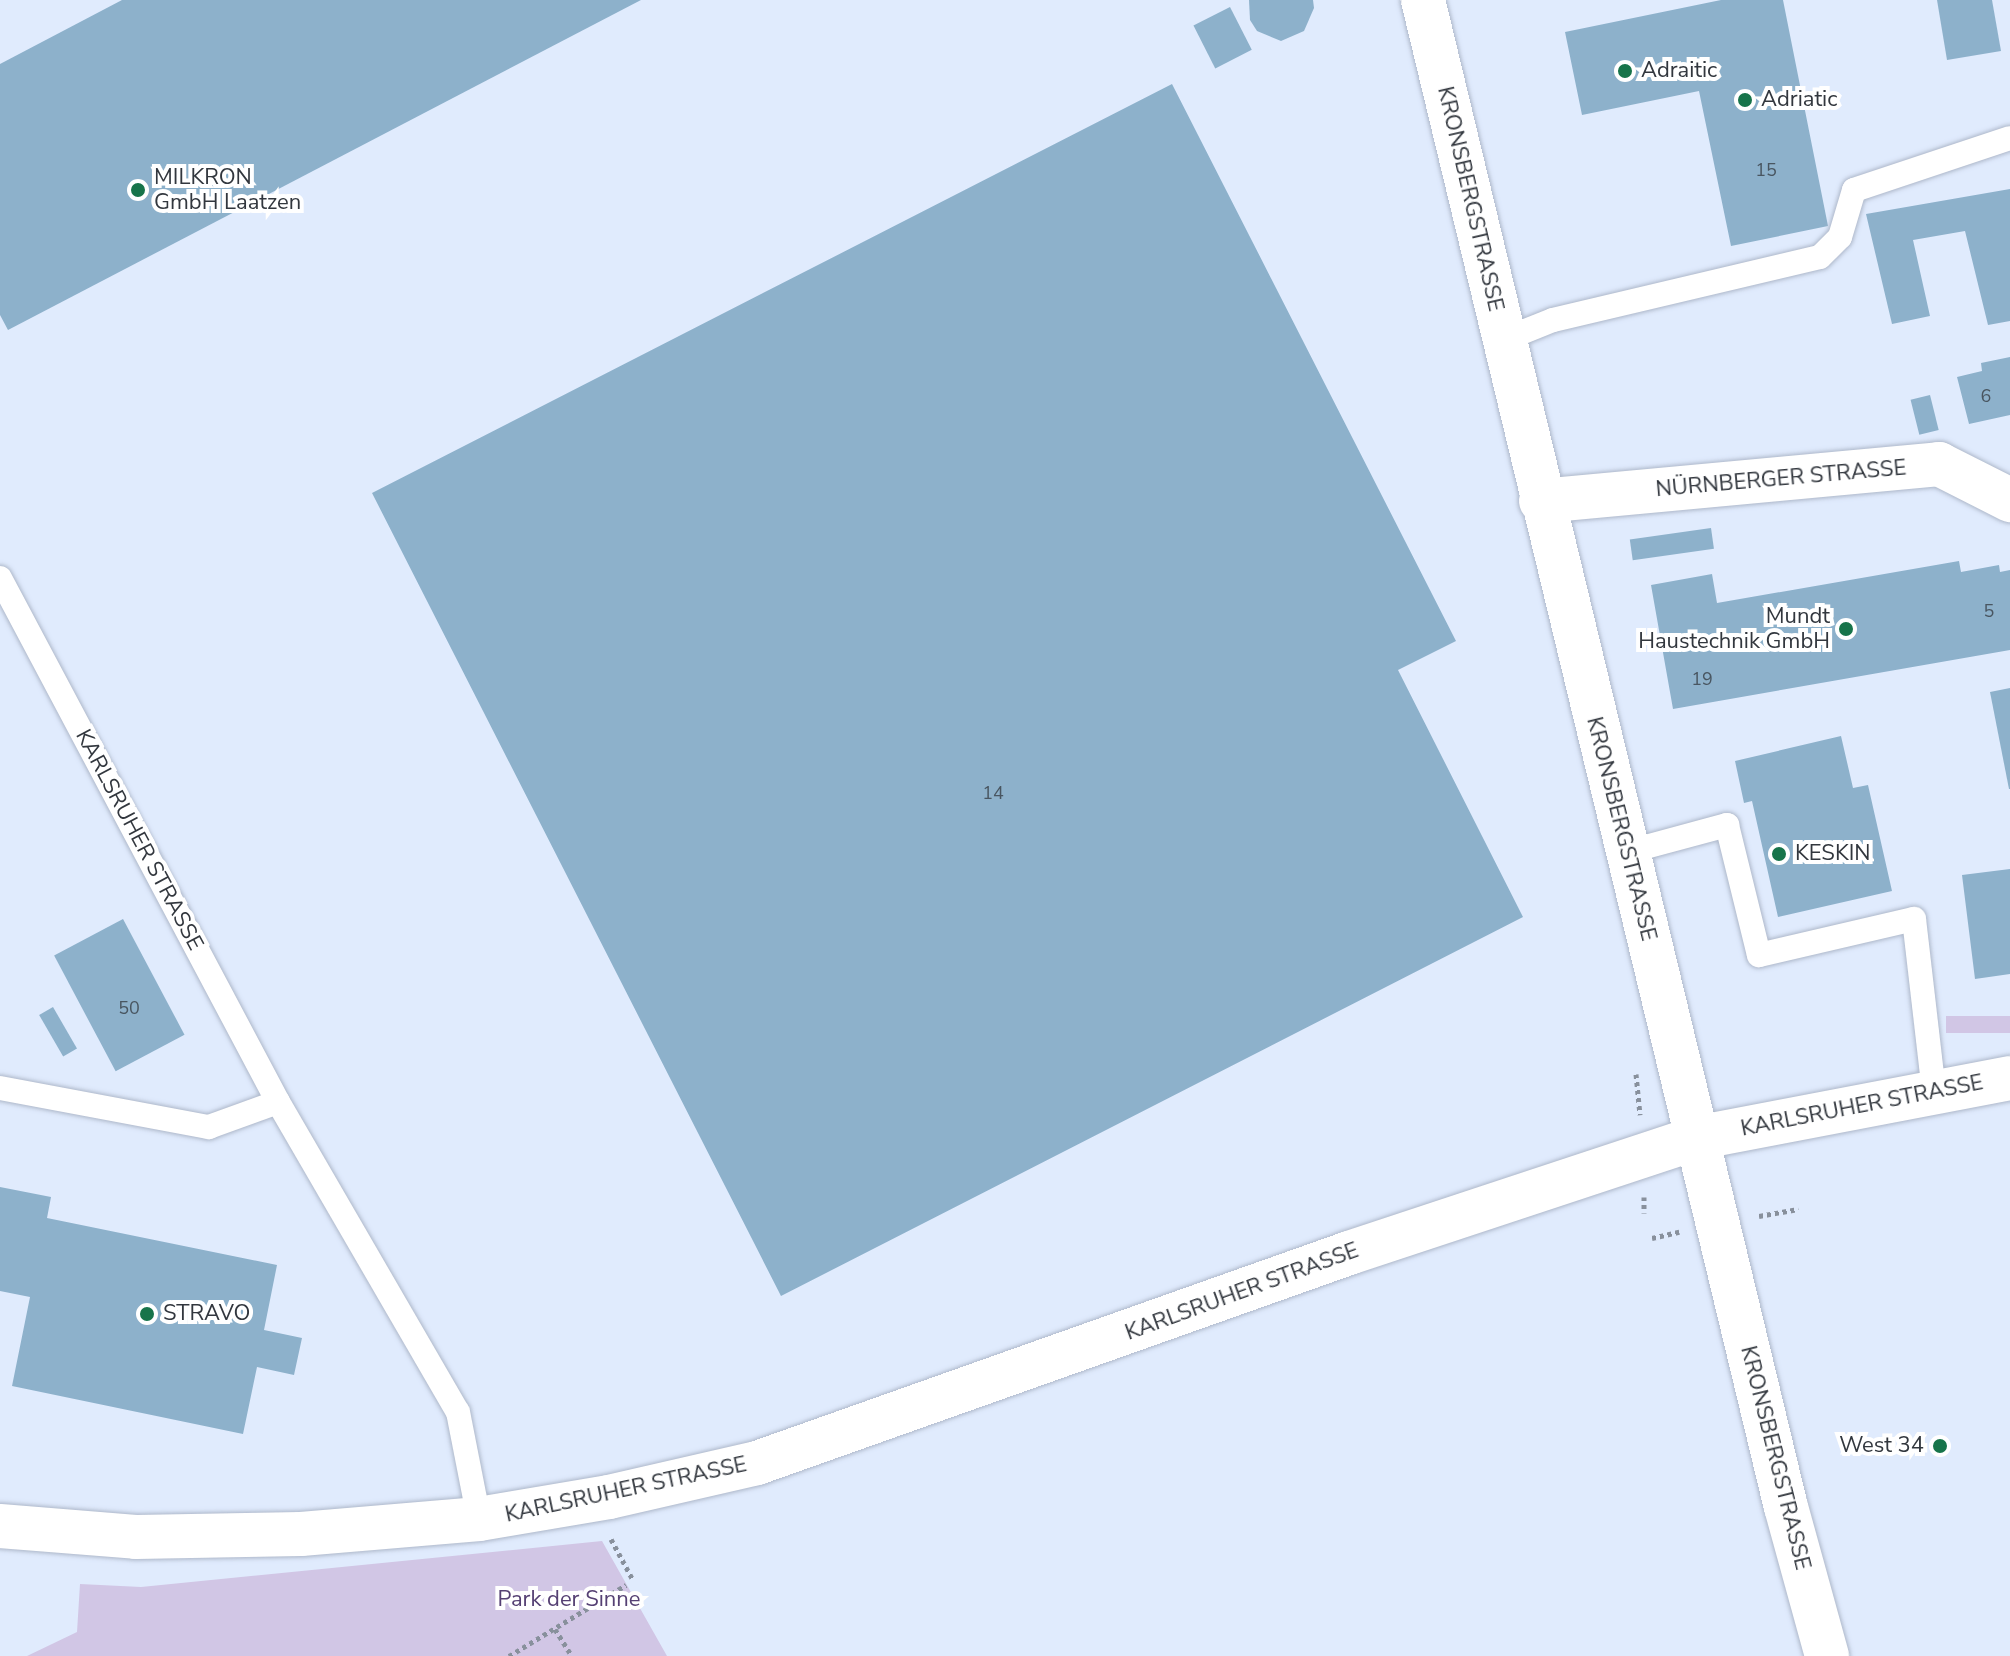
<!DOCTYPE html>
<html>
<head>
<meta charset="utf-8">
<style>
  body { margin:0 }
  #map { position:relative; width:2010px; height:1656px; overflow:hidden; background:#e0ebfd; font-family:"Nunito Sans",sans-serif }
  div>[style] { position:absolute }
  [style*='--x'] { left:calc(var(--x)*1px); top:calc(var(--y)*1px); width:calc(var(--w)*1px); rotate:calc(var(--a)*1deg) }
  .green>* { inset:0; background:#d1c6e5; transform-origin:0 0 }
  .building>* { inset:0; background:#8db1cb; transform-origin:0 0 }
  .path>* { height:5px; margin-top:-2.5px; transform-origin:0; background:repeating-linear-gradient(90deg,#88909c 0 4px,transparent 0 8px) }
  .roads { filter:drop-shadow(0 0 2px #aeb8ca) drop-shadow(0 0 2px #aeb8ca) }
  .lane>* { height:24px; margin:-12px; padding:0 12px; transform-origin:12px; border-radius:12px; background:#fff }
  .street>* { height:44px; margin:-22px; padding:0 22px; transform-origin:22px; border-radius:22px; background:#fff }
  .secondary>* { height:44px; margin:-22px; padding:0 22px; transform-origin:22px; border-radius:22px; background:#fff }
  .dots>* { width:22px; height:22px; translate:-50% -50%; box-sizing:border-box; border:4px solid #fff; border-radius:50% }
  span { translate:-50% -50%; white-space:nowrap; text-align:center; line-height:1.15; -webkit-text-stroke:8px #fff; paint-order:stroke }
  .number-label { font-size:18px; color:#495661 }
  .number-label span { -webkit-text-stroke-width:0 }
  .poi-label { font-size:22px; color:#32373e }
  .left { translate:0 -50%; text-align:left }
  .right { translate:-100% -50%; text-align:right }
  .street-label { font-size:22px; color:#32373e }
  .park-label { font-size:22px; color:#554073 }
</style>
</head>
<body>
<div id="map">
  <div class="green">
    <i style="left:2010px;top:1016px;width:17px;height:64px;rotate:90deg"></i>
    <i style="clip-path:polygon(602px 1541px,667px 1656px,27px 1656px,77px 1632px,80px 1584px,141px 1587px)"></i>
  </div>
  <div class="building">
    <i style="clip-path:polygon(122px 0,641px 0,8px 330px,0 315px,0 64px)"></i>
    <i style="clip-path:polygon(1249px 0,1313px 0,1314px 8px,1304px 31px,1281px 41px,1257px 31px,1250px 20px)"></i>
    <i style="clip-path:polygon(1721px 0,1783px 0,1828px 226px,1731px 246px,1699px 91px,1582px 115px,1565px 32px)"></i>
    <i style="clip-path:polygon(1937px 0,1992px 0,2001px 51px,1947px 60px)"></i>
    <i style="left:1230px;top:7px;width:48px;height:41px;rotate:63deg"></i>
    <i style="clip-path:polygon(1172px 84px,1456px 641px,1398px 670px,1523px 917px,781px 1296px,372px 493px)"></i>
    <i style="clip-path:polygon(2010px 189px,2010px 321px,1988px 325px,1965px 231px,1913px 240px,1930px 316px,1892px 324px,1866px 214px)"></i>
    <i style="clip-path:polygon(2010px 357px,2010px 415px,1969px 424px,1957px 377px,1982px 371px,1981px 363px)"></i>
    <i style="left:1930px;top:395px;width:36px;height:20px;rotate:76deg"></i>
    <i style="left:1711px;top:528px;width:21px;height:82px;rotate:82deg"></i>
    <i style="clip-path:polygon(1959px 561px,1961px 572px,1999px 565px,2000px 572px,2010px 570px,2010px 650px,1673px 709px,1651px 585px,1712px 574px,1717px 603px)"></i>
    <i style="clip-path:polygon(2010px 688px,2010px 789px,2009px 789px,1990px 692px)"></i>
    <i style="clip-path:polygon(1841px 736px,1853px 788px,1868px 785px,1892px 891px,1778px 917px,1752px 801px,1744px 803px,1735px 761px)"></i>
    <i style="clip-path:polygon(2010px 869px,2010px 974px,1975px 979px,1962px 875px)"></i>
    <i style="left:123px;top:919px;width:131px;height:78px;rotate:62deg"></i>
    <i style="left:53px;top:1007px;width:48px;height:16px;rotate:60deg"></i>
    <i style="clip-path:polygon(0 1187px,51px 1197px,47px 1218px,277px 1265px,264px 1330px,302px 1338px,294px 1375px,257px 1367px,243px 1434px,12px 1386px,30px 1297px,0 1291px)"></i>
  </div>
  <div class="path">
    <i style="--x:1636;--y:1074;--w:41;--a:84.4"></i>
    <i style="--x:1644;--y:1197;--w:16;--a:90"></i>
    <i style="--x:1759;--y:1216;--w:40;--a:-10"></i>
    <i style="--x:1652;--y:1238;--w:28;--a:-13"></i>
    <i style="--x:611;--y:1539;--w:47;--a:61.8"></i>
    <i style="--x:555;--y:1629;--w:32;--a:58"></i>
    <i style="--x:509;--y:1656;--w:137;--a:-31.3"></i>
  </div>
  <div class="roads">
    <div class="lane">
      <i style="--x:1503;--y:340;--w:54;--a:-21.8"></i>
      <i style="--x:1553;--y:320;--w:274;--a:-13.3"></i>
      <i style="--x:1820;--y:257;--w:28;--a:-45"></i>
      <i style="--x:1840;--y:237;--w:49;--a:-73.4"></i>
      <i style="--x:1854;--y:190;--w:164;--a:-18.4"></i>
      <i style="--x:0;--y:578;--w:593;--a:62.05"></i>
      <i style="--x:278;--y:1102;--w:358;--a:59.9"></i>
      <i style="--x:458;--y:1412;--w:109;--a:78.9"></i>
      <i style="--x:1627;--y:852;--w:104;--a:-15.1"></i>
      <i style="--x:1727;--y:825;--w:134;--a:76.2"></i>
      <i style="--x:1759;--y:955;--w:159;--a:-13.1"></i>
      <i style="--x:1914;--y:919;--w:173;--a:83.4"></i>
      <i style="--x:0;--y:1088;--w:213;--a:10.6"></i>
      <i style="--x:209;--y:1127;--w:73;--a:-19.9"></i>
    </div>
    <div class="street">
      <i style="--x:1541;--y:501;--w:400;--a:-5.3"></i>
      <i style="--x:1939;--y:464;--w:80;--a:26.9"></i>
    </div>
    <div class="secondary">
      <i style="--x:1423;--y:0;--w:1550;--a:76.46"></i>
      <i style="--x:1786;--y:1507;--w:155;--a:74.6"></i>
      <i style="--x:0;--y:1526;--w:136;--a:4.6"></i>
      <i style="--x:136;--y:1537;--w:165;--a:-1"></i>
      <i style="--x:301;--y:1534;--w:179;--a:-4.8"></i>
      <i style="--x:479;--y:1519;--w:132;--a:-9.6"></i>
      <i style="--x:609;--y:1497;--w:152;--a:-12.9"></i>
      <i style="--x:757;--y:1463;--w:628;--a:-19.53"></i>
      <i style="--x:1349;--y:1253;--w:366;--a:-18.3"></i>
      <i style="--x:1696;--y:1138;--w:320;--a:-10.8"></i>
    </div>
  </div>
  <div class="dots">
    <i style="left:1625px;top:71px;background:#17744a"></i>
    <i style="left:1745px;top:100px;background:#17744a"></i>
    <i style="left:138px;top:190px;background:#17744a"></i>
    <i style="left:1846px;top:629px;background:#17744a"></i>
    <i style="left:1779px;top:854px;background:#17744a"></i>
    <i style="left:147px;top:1314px;background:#17744a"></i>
    <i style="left:1940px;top:1446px;background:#17744a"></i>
  </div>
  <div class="number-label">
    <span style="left:1766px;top:170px">15</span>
    <span style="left:1986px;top:396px">6</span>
    <span style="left:1989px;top:611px">5</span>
    <span style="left:1702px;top:679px">19</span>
    <span style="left:993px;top:793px">14</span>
    <span style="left:129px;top:1008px">50</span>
  </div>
  <div class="poi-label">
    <span class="left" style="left:1641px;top:71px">Adraitic</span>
    <span class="left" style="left:1761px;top:100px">Adriatic</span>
    <span class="left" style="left:154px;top:190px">MILKRON<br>GmbH Laatzen</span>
    <span class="right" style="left:1830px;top:629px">Mundt<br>Haustechnik GmbH</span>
    <span class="left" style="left:1795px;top:854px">KESKIN</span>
    <span class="left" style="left:163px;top:1314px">STRAVO</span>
    <span class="right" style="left:1924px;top:1446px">West 34</span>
  </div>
  <div class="street-label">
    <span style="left:1470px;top:199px;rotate:77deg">KRONSBERGSTRASSE</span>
    <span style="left:1781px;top:479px;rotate:-5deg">NÜRNBERGER STRASSE</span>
    <span style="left:1621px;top:829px;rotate:76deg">KRONSBERGSTRASSE</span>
    <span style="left:139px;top:840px;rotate:62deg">KARLSRUHER STRASSE</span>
    <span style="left:1862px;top:1106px;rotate:-11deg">KARLSRUHER STRASSE</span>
    <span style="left:1242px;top:1292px;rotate:-20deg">KARLSRUHER STRASSE</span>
    <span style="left:1775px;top:1458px;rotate:76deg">KRONSBERGSTRASSE</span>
    <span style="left:626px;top:1490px;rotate:-12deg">KARLSRUHER STRASSE</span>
  </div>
  <div class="park-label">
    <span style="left:569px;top:1600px">Park der Sinne</span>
  </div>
</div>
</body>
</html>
